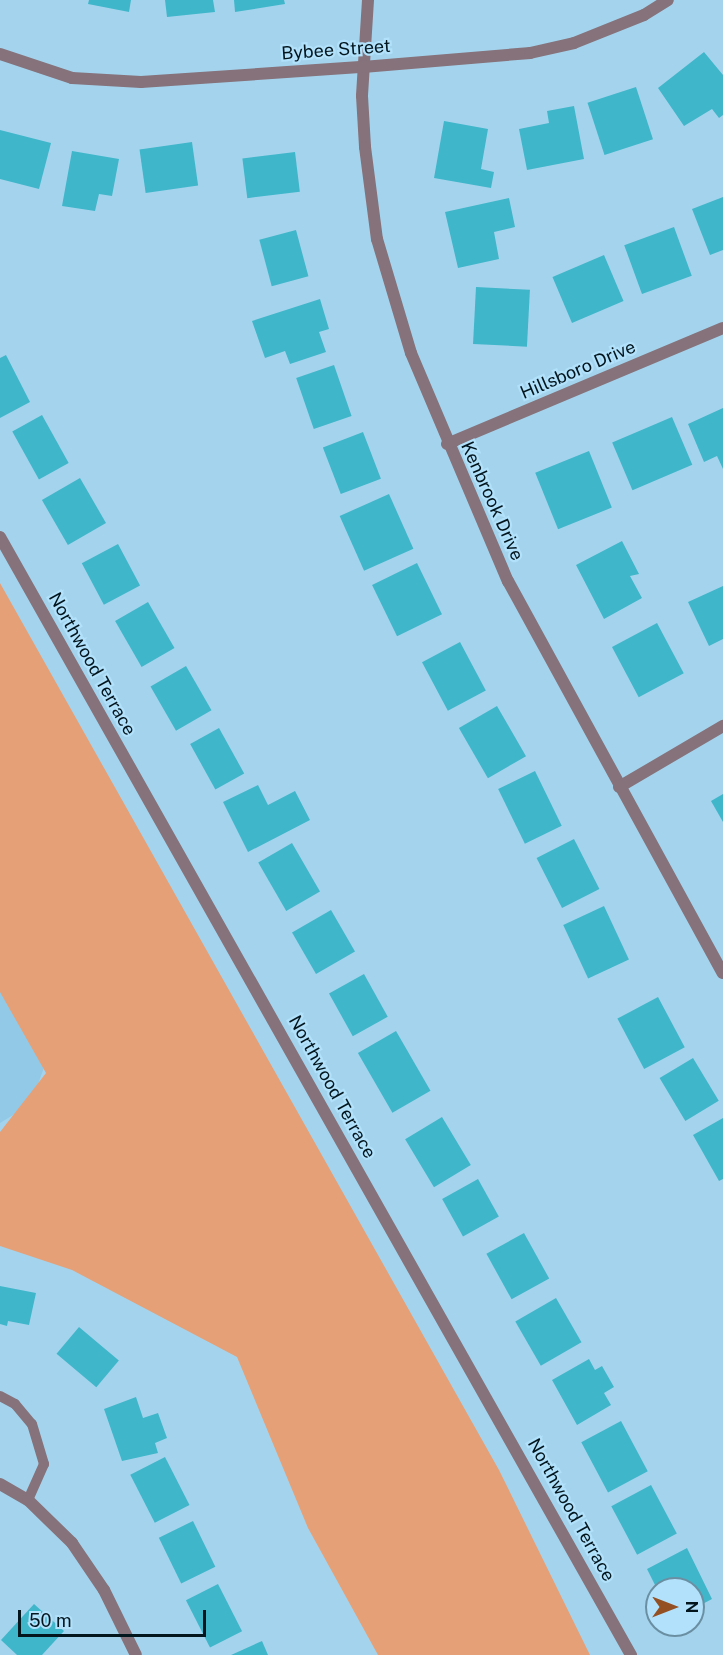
<!DOCTYPE html>
<html>
<head>
<meta charset="utf-8">
<style>
  body { margin:0 }
  #map { position:relative; width:723px; height:1655px; overflow:hidden; background:#a4d4ed; font-family:"Public Sans",sans-serif }
  div>[style] { position:absolute }
  [style*='--x'] { left:calc(var(--x)*1px); top:calc(var(--y)*1px); width:calc(var(--w)*1px); rotate:calc(var(--a)*1deg) }
  .built>* { inset:0; background:#91c9e6 }
  .green>* { inset:0; background:#e5a077 }
  .building>* { inset:0; background:#40b6ca; transform-origin:0 0 }
  .service>* { height:10px; margin:-5px; padding:0 5px; transform-origin:5px; border-radius:5px; background:#86727b }
  .minor>* { height:12px; margin:-6px; padding:0 6px; transform-origin:6px; border-radius:6px; background:#86727b }
  span { translate:-50% -50%; white-space:nowrap; text-align:center; line-height:1.15; -webkit-text-stroke:4.5px #b1e1fb; paint-order:stroke }
  .street-label { font-size:18px; color:#03151d }
  .north { position:absolute; left:645px; top:1577px; width:60px; height:60px; box-sizing:border-box; background:#b1e1fb; border:2px solid #6b8fa2; border-radius:50%; rotate:90deg; font-size:16px; font-weight:700; line-height:24px; text-align:center; color:#03151d }
  .north::after { content:''; display:block; margin:auto; width:21px; height:27px; background:#945023; clip-path:polygon(50% 0,100% 100%,50% 72%,0 100%) }
  .scale { position:absolute; left:18px; top:1610px; width:188px; height:27px; box-sizing:border-box; border:3px solid #03151d; border-top:0; padding-left:8px; font-size:18px; line-height:21px; white-space:nowrap; color:#03151d; -webkit-text-stroke:4px #b1e1fb; paint-order:stroke }
</style>
</head>
<body>
<div id="map">
  <div class="built">
    <i style="clip-path:polygon(0 975px,47px 1059px,31px 1104px,0 1123px)"></i>
  </div>
  <div class="green">
    <i style="clip-path:polygon(0 583px,499px 1470px,590px 1655px,378px 1655px,308px 1528px,237px 1357px,72px 1270px,0 1246px,0 1132px,46px 1073px,0 992px)"></i>
  </div>
  <div class="building">
    <i style="clip-path:polygon(89px 0,131px 0,129px 12px,88px 4px)"></i>
    <i style="clip-path:polygon(165px 0,213px 0,215px 12px,167px 17px)"></i>
    <i style="clip-path:polygon(234px 0,284px 0,285px 4px,235px 12px)"></i>
    <i style="clip-path:polygon(704px 52px,723px 75px,723px 115px,719px 118px,712px 109px,684px 126px,658px 88px)"></i>
    <i style="left:636px;top:87px;width:55px;height:51px;rotate:72deg"></i>
    <i style="clip-path:polygon(574px 106px,584px 159px,527px 170px,519px 129px,549px 123px,547px 111px)"></i>
    <i style="clip-path:polygon(444px 121px,488px 129px,481px 169px,494px 172px,491px 188px,434px 178px)"></i>
    <i style="clip-path:polygon(0 130px,51px 143px,39px 189px,0 179px)"></i>
    <i style="left:192px;top:142px;width:44px;height:53px;rotate:82deg"></i>
    <i style="clip-path:polygon(72px 151px,119px 159px,112px 196px,99px 194px,95px 211px,62px 206px)"></i>
    <i style="left:295px;top:152px;width:40px;height:53px;rotate:83deg"></i>
    <i style="clip-path:polygon(723px 197px,723px 250px,710px 255px,692px 209px)"></i>
    <i style="clip-path:polygon(509px 198px,515px 227px,494px 232px,499px 259px,458px 268px,445px 212px)"></i>
    <i style="left:674px;top:227px;width:52px;height:53px;rotate:70deg"></i>
    <i style="left:296px;top:230px;width:48px;height:38px;rotate:75deg"></i>
    <i style="left:604px;top:255px;width:50px;height:56px;rotate:67deg"></i>
    <i style="left:476px;top:287px;width:54px;height:57px;rotate:3deg"></i>
    <i style="clip-path:polygon(320px 299px,329px 329px,319px 332px,326px 352px,290px 364px,285px 351px,265px 358px,252px 321px)"></i>
    <i style="clip-path:polygon(6px 355px,30px 402px,0 418px,0 358px)"></i>
    <i style="left:334px;top:365px;width:54px;height:40px;rotate:71deg"></i>
    <i style="clip-path:polygon(723px 408px,723px 469px,717px 456px,704px 462px,688px 424px)"></i>
    <i style="left:42px;top:415px;width:55px;height:34px;rotate:61deg"></i>
    <i style="left:672px;top:417px;width:52px;height:65px;rotate:67deg"></i>
    <i style="left:363px;top:432px;width:50px;height:43px;rotate:69deg"></i>
    <i style="left:589px;top:451px;width:61px;height:58px;rotate:68deg"></i>
    <i style="left:80px;top:478px;width:52px;height:44px;rotate:60deg"></i>
    <i style="left:389px;top:494px;width:60px;height:54px;rotate:66deg"></i>
    <i style="clip-path:polygon(622px 541px,639px 574px,630px 576px,642px 598px,604px 619px,576px 565px)"></i>
    <i style="left:118px;top:544px;width:47px;height:41px;rotate:62deg"></i>
    <i style="left:417px;top:563px;width:57px;height:50px;rotate:64deg"></i>
    <i style="clip-path:polygon(723px 586px,723px 639px,709px 646px,688px 602px)"></i>
    <i style="left:148px;top:602px;width:53px;height:38px;rotate:60deg"></i>
    <i style="left:657px;top:623px;width:57px;height:51px;rotate:62deg"></i>
    <i style="left:460px;top:642px;width:55px;height:43px;rotate:62deg"></i>
    <i style="left:186px;top:666px;width:51px;height:41px;rotate:60deg"></i>
    <i style="left:497px;top:706px;width:58px;height:44px;rotate:60deg"></i>
    <i style="left:219px;top:728px;width:52px;height:33px;rotate:61deg"></i>
    <i style="left:535px;top:771px;width:61px;height:41px;rotate:64deg"></i>
    <i style="clip-path:polygon(258px 785px,268px 805px,295px 791px,310px 820px,248px 852px,223px 802px)"></i>
    <i style="clip-path:polygon(723px 794px,723px 822px,711px 801px)"></i>
    <i style="left:574px;top:839px;width:56px;height:42px;rotate:63deg"></i>
    <i style="left:292px;top:843px;width:56px;height:39px;rotate:60deg"></i>
    <i style="left:604px;top:906px;width:59px;height:45px;rotate:65deg"></i>
    <i style="left:331px;top:910px;width:48px;height:45px;rotate:60deg"></i>
    <i style="left:364px;top:974px;width:49px;height:40px;rotate:61deg"></i>
    <i style="left:658px;top:997px;width:57px;height:46px;rotate:62deg"></i>
    <i style="left:396px;top:1031px;width:69px;height:44px;rotate:60deg"></i>
    <i style="left:693px;top:1058px;width:50px;height:39px;rotate:59deg"></i>
    <i style="left:442px;top:1117px;width:56px;height:43px;rotate:59deg"></i>
    <i style="clip-path:polygon(723px 1118px,723px 1179px,719px 1181px,693px 1135px)"></i>
    <i style="left:478px;top:1179px;width:43px;height:41px;rotate:61deg"></i>
    <i style="left:524px;top:1233px;width:52px;height:43px;rotate:61deg"></i>
    <i style="clip-path:polygon(0 1286px,36px 1293px,29px 1325px,8px 1321px,7px 1326px,0 1324px)"></i>
    <i style="left:556px;top:1298px;width:51px;height:47px;rotate:60deg"></i>
    <i style="left:79px;top:1327px;width:52px;height:35px;rotate:40deg"></i>
    <i style="clip-path:polygon(589px 1359px,595px 1370px,602px 1366px,614px 1387px,604px 1393px,611px 1405px,577px 1425px,552px 1380px)"></i>
    <i style="clip-path:polygon(136px 1397px,143px 1418px,158px 1413px,167px 1438px,155px 1443px,158px 1453px,122px 1461px,104px 1409px)"></i>
    <i style="left:621px;top:1421px;width:57px;height:45px;rotate:62deg"></i>
    <i style="left:165px;top:1457px;width:54px;height:39px;rotate:63deg"></i>
    <i style="left:651px;top:1485px;width:55px;height:45px;rotate:62deg"></i>
    <i style="left:193px;top:1521px;width:51px;height:38px;rotate:64deg"></i>
    <i style="clip-path:polygon(687px 1548px,712px 1599px,693px 1609px,693px 1589px,657px 1589px,647px 1569px)"></i>
    <i style="left:218px;top:1584px;width:53px;height:36px;rotate:63deg"></i>
    <i style="clip-path:polygon(34px 1604px,64px 1631px,42px 1655px,17px 1655px,1px 1640px)"></i>
    <i style="clip-path:polygon(262px 1641px,268px 1655px,231px 1655px)"></i>
  </div>
  <div class="service">
    <i style="--x:0;--y:1396;--w:17;--a:28"></i>
    <i style="--x:15;--y:1404;--w:26;--a:50"></i>
    <i style="--x:32;--y:1424;--w:42;--a:73.3"></i>
    <i style="--x:44;--y:1464;--w:39;--a:114"></i>
  </div>
  <div class="minor">
    <i style="--x:368;--y:0;--w:96;--a:93.6"></i>
    <i style="--x:362;--y:96;--w:51;--a:86.6"></i>
    <i style="--x:365;--y:147;--w:93;--a:82.6"></i>
    <i style="--x:377;--y:239;--w:119;--a:73.4"></i>
    <i style="--x:411;--y:353;--w:248;--a:67"></i>
    <i style="--x:508;--y:581;--w:447;--a:61.3"></i>
    <i style="--x:0;--y:54;--w:76;--a:18.4"></i>
    <i style="--x:72;--y:78;--w:69;--a:3.3"></i>
    <i style="--x:141;--y:82;--w:223;--a:-3.9"></i>
    <i style="--x:363;--y:67;--w:168;--a:-4.8"></i>
    <i style="--x:530;--y:53;--w:45;--a:-12.8"></i>
    <i style="--x:574;--y:43;--w:75;--a:-21.8"></i>
    <i style="--x:644;--y:15;--w:28;--a:-32"></i>
    <i style="--x:447;--y:444;--w:299;--a:-22.8"></i>
    <i style="--x:0;--y:537;--w:1284;--a:60.56"></i>
    <i style="--x:619;--y:787;--w:121;--a:-30.4"></i>
    <i style="--x:0;--y:1484;--w:32;--a:30"></i>
    <i style="--x:28;--y:1500;--w:62;--a:44.3"></i>
    <i style="--x:72;--y:1543;--w:57;--a:55.8"></i>
    <i style="--x:104;--y:1590;--w:72;--a:63.8"></i>
  </div>
  <div class="street-label">
    <span style="left:336px;top:50px;rotate:-4deg">Bybee Street</span>
    <span style="left:578px;top:370px;rotate:-23deg">Hillsboro Drive</span>
    <span style="left:492px;top:501px;rotate:66deg">Kenbrook Drive</span>
    <span style="left:92px;top:664px;rotate:61deg">Northwood Terrace</span>
    <span style="left:332px;top:1087px;rotate:61deg">Northwood Terrace</span>
    <span style="left:571px;top:1510px;rotate:61deg">Northwood Terrace</span>
  </div>
  <div class="north">N</div>
  <div class="scale">50 m</div>
</div>
</body>
</html>
